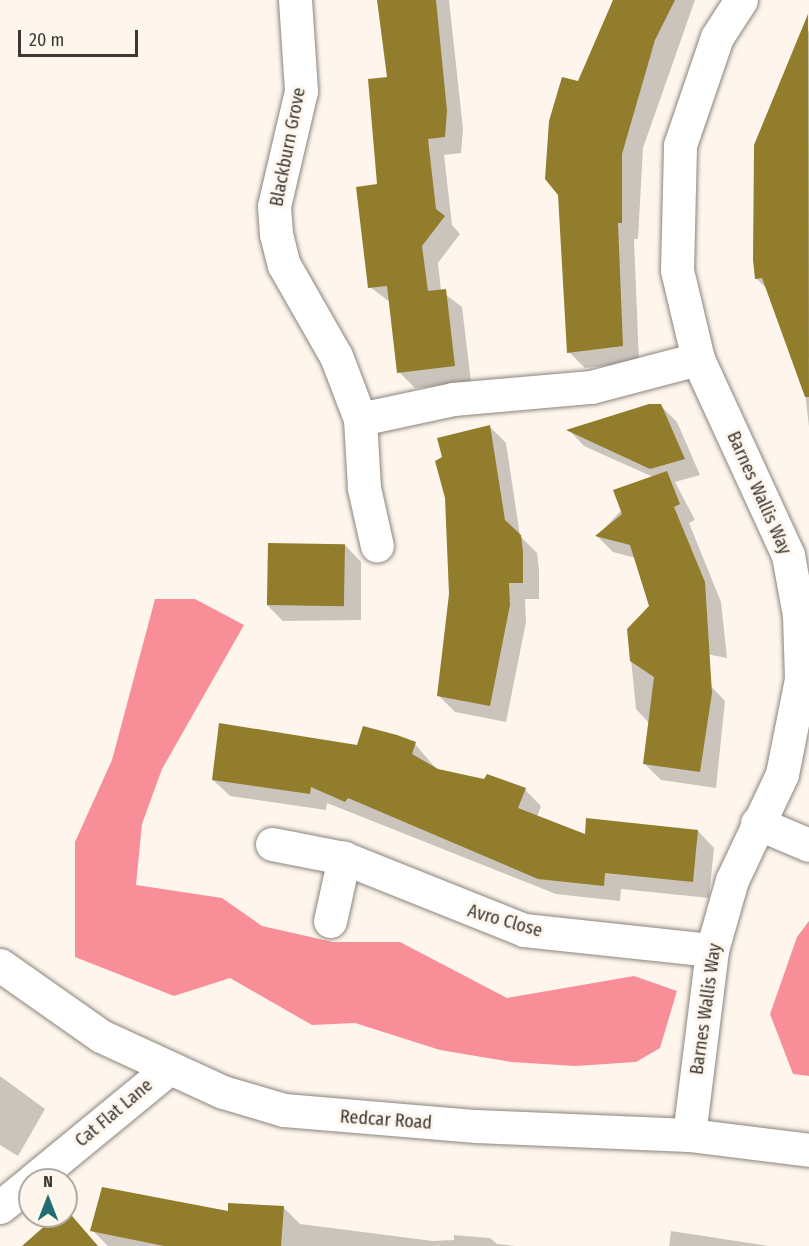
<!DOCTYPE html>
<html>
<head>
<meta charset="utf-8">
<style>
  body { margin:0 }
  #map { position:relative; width:809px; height:1246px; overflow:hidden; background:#fef6ed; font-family:"Fira Sans Condensed",sans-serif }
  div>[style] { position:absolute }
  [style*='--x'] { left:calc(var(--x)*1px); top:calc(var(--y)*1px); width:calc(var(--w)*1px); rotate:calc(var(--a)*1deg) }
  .forest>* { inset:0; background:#f88f98 }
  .shadow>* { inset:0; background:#0003 }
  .building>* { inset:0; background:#927d2c; transform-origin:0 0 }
  .roads { filter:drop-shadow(0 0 2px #8b847c) drop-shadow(0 0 2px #8b847c) }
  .street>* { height:33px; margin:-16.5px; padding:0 16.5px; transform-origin:16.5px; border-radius:16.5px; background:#fff }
  .secondary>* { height:33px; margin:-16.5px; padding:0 16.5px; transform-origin:16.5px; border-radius:16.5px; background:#fff }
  span { translate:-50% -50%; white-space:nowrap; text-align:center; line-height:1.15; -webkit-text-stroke:6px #fef6ed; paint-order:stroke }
  .street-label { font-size:18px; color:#3b3835 }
  .north { position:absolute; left:18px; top:1168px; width:60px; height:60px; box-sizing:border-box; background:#fef6ed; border:2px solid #b0aaa3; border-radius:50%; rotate:0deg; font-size:16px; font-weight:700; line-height:24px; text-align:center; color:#3b3835 }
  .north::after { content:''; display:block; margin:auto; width:21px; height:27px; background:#216d71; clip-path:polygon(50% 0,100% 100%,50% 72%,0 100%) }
  .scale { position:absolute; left:18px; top:30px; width:120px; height:27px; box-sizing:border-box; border:3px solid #3b3835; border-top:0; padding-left:8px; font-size:18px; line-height:21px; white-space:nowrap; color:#3b3835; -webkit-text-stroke:4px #fef6ed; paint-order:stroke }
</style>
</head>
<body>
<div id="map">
  <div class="forest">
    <i style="clip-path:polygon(155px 599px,195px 599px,244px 625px,162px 769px,142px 824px,136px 885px,222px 898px,262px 926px,333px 942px,400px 942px,507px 998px,634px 976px,677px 991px,660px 1048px,636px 1062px,575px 1066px,511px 1062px,440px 1050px,355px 1023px,312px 1025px,230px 978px,174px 996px,75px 957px,75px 842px,112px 760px)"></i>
    <i style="clip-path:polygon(809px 921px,809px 1076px,793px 1074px,770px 1014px,797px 937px)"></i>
  </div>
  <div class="shadow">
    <i style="clip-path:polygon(379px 0,449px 0,463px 129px,461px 153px,444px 155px,452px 225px,460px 234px,438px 263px,441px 291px,462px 307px,471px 382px,415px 388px,399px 372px,391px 303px,370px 287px,388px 78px)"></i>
    <i style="clip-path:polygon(614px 0,695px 0,643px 148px,638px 239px,634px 239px,639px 362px,585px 368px,569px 352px,579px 83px)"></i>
    <i style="clip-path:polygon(809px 30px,809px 357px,803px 357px,768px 290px,756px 278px,756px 145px)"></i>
    <i style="clip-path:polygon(805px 392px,809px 392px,809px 427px)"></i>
    <i style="clip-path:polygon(660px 405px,677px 422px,700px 475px,675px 482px,695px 520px,689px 523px,721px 602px,727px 658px,675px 648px,725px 701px,716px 788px,661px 780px,644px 763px,649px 723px,636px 709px,628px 630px,651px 606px,636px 558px,613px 552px,597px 536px,653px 477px,584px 446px,569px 430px)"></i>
    <i style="clip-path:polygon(489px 426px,506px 443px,520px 536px,537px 553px,539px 570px,539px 599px,525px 599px,526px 622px,506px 722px,455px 712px,438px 695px)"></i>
    <i style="clip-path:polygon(345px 545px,361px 562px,361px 620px,283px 621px,267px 605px)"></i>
    <i style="clip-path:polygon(415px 744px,438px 771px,525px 790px,541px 806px,537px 817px,586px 837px,698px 831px,714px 848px,709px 898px,621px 889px,620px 901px,556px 894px,327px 803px,326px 810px,230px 796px,213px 780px,358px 747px)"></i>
    <i style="clip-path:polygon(0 1076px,45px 1109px,18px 1156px,0 1145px)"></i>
    <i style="clip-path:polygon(284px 1208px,300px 1224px,433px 1241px,454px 1240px,454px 1235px,490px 1238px,497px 1244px,516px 1246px,108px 1246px,92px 1230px)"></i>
    <i style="clip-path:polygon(671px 1231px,769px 1246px,669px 1246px)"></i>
  </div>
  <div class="building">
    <i style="clip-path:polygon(377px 0,436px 0,447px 111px,445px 137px,428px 139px,436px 209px,445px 216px,422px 246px,428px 291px,446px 289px,455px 366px,397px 373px,387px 286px,368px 288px,356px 187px,377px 184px,368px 79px,387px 77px)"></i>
    <i style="clip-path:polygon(613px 0,675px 0,655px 40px,622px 154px,622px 223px,618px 223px,623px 346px,567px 353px,558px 195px,545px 179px,549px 121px,562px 77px,578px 81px)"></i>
    <i style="clip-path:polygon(808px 14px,809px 397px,805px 397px,762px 278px,755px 279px,753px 260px,754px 145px)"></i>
    <i style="clip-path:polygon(649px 404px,661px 404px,685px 459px,650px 469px,566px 430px)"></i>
    <i style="clip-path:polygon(490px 425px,505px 520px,521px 535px,523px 552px,523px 583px,509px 583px,510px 605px,490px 706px,437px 696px,449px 594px,445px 498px,435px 461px,442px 457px,437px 438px)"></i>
    <i style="clip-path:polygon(667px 471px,680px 504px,674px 507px,705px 582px,712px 693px,700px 772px,643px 764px,654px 677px,630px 661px,627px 629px,649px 606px,630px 545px,595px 536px,622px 514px,613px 490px)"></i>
    <i style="left:268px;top:543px;width:77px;height:62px;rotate:1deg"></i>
    <i style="clip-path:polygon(219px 723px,357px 745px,363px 726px,397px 735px,416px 742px,412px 754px,438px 769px,484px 779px,487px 774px,526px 788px,518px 808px,585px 834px,586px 818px,698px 830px,693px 882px,605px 873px,604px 886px,538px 879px,348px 798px,345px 802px,311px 787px,310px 794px,212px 780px)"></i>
    <i style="clip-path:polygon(102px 1187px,228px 1211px,228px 1203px,284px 1206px,281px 1246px,164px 1246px,90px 1231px)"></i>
    <i style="clip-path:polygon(66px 1209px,98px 1246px,22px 1246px,56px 1216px,66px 1216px)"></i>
  </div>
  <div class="roads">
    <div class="street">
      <i style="--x:295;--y:0;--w:91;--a:86.2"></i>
      <i style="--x:301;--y:91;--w:118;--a:103.2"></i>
      <i style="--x:274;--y:206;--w:28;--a:86"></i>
      <i style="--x:276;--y:234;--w:32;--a:76"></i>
      <i style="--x:284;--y:265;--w:105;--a:60.3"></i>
      <i style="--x:336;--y:356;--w:67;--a:69.1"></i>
      <i style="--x:360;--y:419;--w:69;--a:86.7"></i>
      <i style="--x:364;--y:488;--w:59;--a:77.4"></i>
      <i style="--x:360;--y:419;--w:95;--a:-12.1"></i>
      <i style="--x:453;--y:399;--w:139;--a:-5"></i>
      <i style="--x:591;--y:387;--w:111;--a:-14.7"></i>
      <i style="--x:757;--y:823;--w:56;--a:22.9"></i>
      <i style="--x:272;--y:844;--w:73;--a:11"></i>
      <i style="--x:344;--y:858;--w:194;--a:21.8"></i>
      <i style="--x:524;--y:930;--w:189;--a:6.1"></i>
      <i style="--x:330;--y:921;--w:65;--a:-77.5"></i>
      <i style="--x:689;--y:1135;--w:186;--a:-82.9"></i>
      <i style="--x:712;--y:950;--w:73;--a:-74.1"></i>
      <i style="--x:732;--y:880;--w:117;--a:-64.7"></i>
      <i style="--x:782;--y:774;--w:97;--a:-78.7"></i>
      <i style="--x:801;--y:679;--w:64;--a:-91.8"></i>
      <i style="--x:799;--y:615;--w:61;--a:-100.4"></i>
      <i style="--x:788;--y:555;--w:216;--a:-114.7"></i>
      <i style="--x:698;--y:359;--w:91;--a:-103.3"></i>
      <i style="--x:677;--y:270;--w:125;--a:-88.6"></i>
      <i style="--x:680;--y:145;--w:114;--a:-71.1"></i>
      <i style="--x:717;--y:37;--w:44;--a:-57"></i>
      <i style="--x:33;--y:1180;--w:173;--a:-39.4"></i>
      <i style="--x:0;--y:1207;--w:38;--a:-39"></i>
    </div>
    <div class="secondary">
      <i style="--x:0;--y:965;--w:123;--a:35.1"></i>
      <i style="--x:101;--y:1036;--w:134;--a:24.7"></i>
      <i style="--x:223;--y:1092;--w:64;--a:16.4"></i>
      <i style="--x:284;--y:1110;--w:193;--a:4.8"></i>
      <i style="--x:476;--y:1126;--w:213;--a:2.4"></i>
      <i style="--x:689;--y:1135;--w:121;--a:7.1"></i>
    </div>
  </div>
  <div class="street-label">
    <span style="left:288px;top:147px;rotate:-79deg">Blackburn Grove</span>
    <span style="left:759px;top:493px;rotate:66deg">Barnes Wallis Way</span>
    <span style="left:505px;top:921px;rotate:16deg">Avro Close</span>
    <span style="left:706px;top:1009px;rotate:-82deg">Barnes Wallis Way</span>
    <span style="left:114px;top:1113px;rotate:-40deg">Cat Flat Lane</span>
    <span style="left:386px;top:1120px;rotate:4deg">Redcar Road</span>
  </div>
  <div class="north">N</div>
  <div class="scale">20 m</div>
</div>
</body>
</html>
